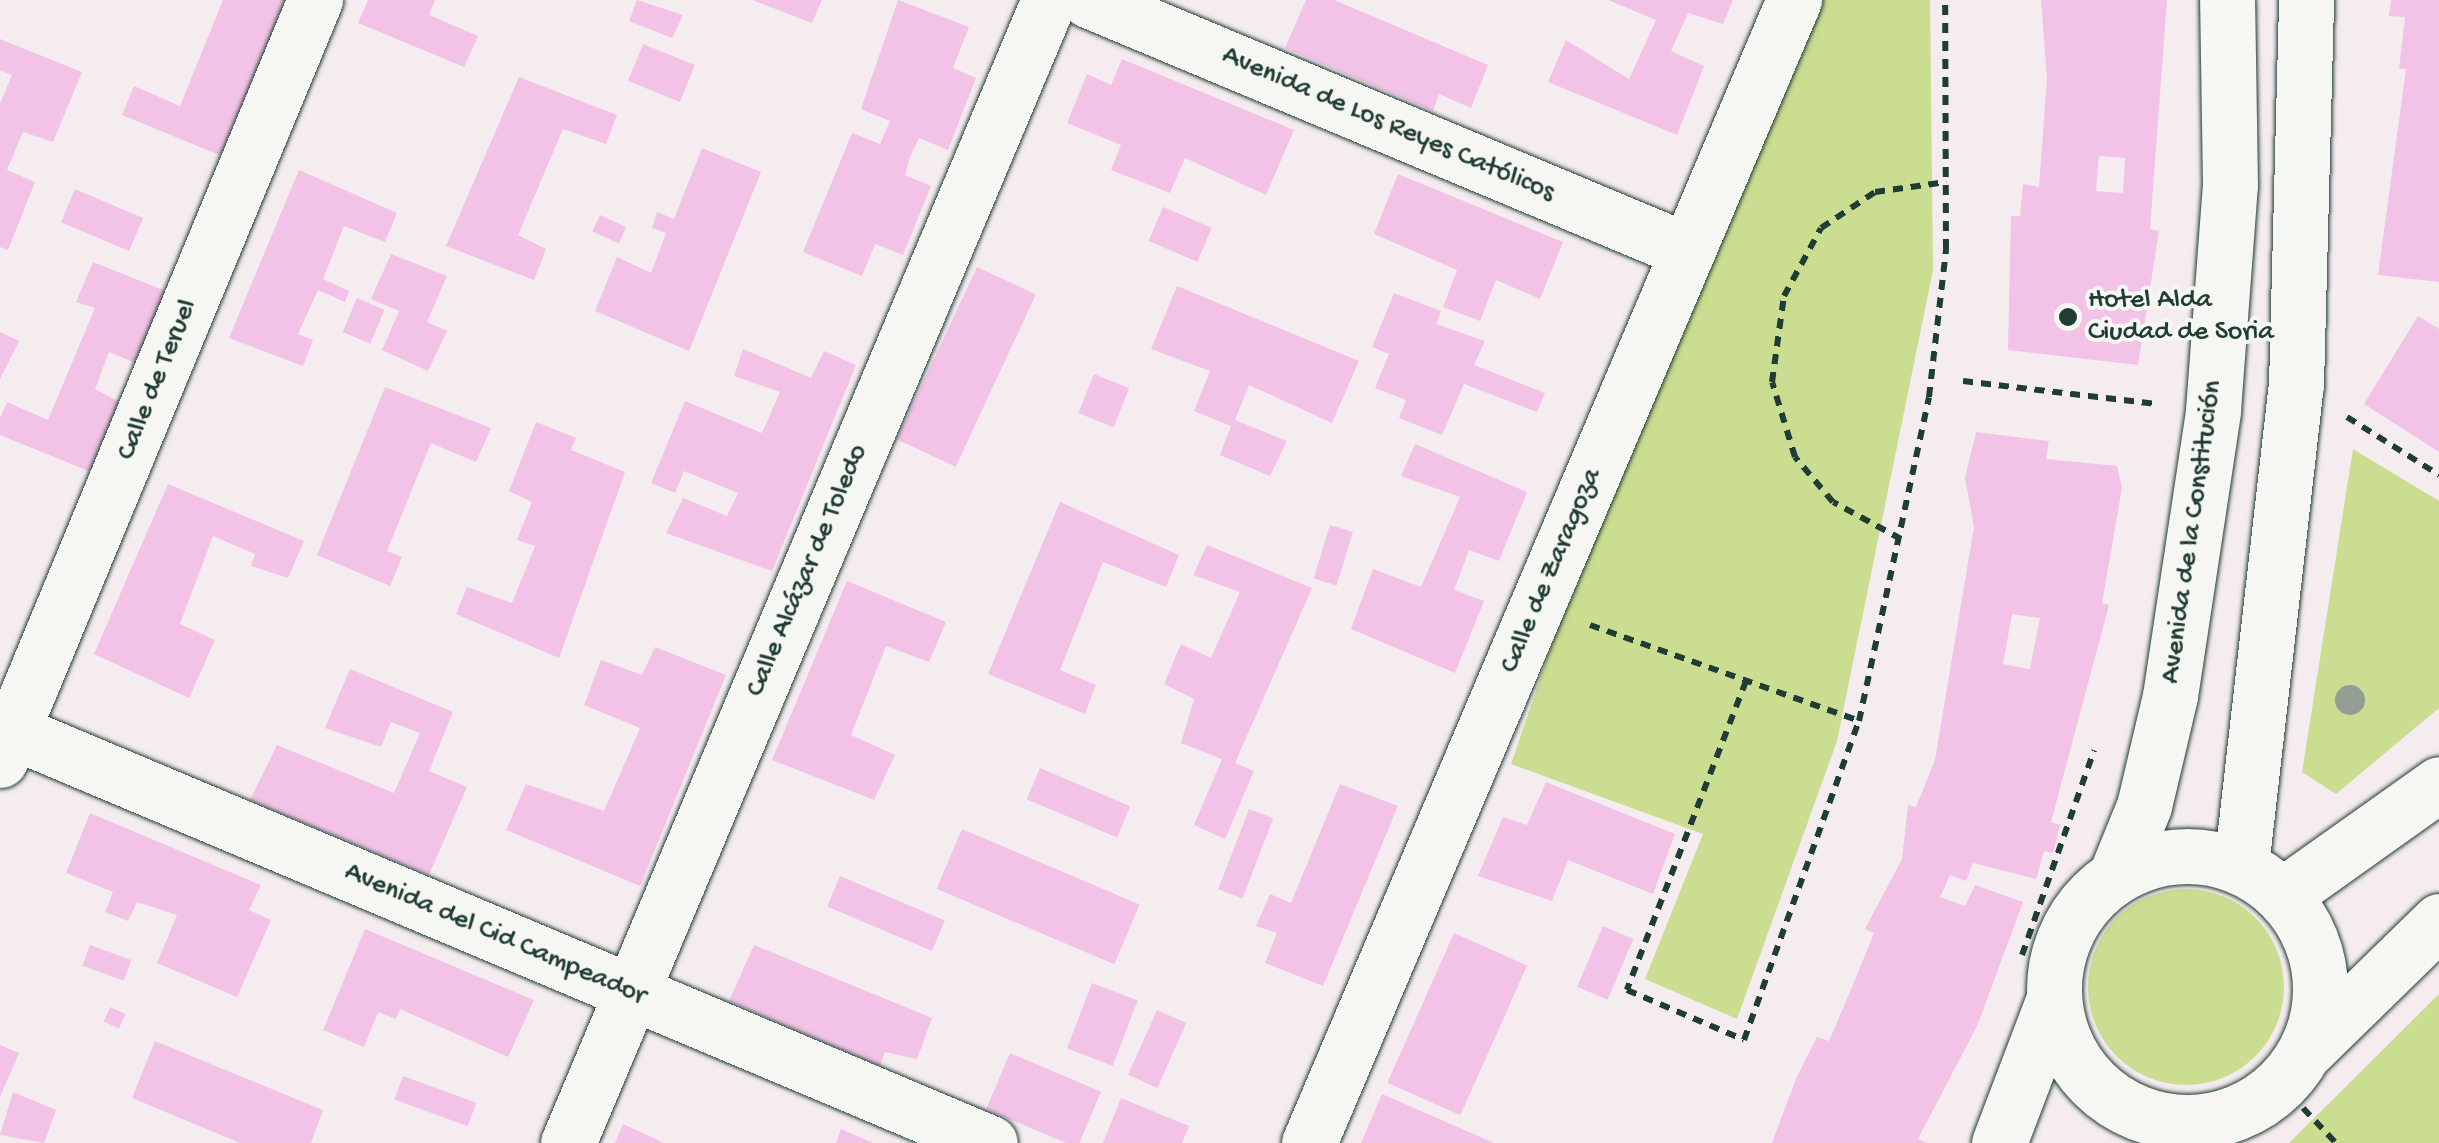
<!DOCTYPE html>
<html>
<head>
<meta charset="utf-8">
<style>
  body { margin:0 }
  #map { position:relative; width:2439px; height:1143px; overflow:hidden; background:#f5ecf0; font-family:"Gochi Hand",sans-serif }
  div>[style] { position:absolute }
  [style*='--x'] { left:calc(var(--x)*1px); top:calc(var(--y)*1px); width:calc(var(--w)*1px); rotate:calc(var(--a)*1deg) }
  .green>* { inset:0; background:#cadd91 }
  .round { border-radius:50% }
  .building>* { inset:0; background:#f2c3e6; transform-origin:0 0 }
  .path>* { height:6px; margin-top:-3px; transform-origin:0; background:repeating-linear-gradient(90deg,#1f3d34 0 10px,transparent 0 18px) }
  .roads { filter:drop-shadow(0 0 2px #1f3d34) drop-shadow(0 0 2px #1f3d34) }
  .minor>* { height:55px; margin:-27.5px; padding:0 27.5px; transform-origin:27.5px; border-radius:27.5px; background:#f6f6f2 }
  .minor>.ring { margin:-27.5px; padding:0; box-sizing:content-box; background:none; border:55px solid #f6f6f2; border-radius:50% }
  .trees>* { width:30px; height:30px; margin:-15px; border-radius:50%; background:#929d93 }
  .dots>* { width:28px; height:28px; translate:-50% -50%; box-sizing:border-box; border:5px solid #f6f6f2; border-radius:50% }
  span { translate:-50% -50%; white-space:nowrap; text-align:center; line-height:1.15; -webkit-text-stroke:8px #f6f6f2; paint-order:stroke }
  .street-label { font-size:28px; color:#1f3d34 }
  .poi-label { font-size:28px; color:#1f3d34 }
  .left { translate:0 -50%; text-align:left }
</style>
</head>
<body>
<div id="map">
  <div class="green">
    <i style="clip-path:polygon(1812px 0,1930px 0,1933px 270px,1837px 741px,1737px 1019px,1645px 979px,1703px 834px,1511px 764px,1570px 591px)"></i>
    <i style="clip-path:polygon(2353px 449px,2439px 501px,2439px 708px,2336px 794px,2302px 772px)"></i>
    <i class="round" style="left:2088px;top:889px;width:196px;height:196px"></i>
    <i style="clip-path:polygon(2439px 994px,2439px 1143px,2289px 1143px)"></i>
  </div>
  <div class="building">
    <i style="clip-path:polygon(223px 0,290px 0,224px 157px,122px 115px,134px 86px,180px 106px)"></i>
    <i style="clip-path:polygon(368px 0,435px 0,429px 15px,478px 36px,464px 67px,358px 23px)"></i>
    <i style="clip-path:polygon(637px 0,683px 15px,672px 38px,629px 21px)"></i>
    <i style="clip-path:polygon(752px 0,822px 0,812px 23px)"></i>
    <i style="clip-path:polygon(898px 0,969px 27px,953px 68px,976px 78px,948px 150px,919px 138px,910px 157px,905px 175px,931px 186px,903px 255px,875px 244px,862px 276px,803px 252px,852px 133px,880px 144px,890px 121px,861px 109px)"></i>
    <i style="clip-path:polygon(1306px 0,1334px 0,1488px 65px,1471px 108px,1439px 94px,1433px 111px,1285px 48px)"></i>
    <i style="clip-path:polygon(1608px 0,1733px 0,1723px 24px,1688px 13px,1671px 51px,1704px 66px,1677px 135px,1548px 82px,1566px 40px,1629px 79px,1656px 20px)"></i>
    <i style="clip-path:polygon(evenodd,2041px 0,2167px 0,2150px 229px,2159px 231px,2138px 365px,2008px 350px,2011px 216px,2020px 216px,2023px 184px,2039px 187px,2047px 79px,2041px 0,2099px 156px,2125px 158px,2123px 193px,2096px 191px,2099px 156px)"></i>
    <i style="clip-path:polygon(2391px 0,2439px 0,2439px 282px,2378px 275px,2406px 69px,2399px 69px,2405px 17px,2389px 16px)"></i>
    <i style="clip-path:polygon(0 39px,82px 72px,53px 142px,23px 132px,7px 170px,35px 182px,8px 250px,0 247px,0 104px,12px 75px,0 70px)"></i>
    <i style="left:643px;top:44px;width:56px;height:40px;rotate:22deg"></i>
    <i style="clip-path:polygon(1122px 59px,1294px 130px,1266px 195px,1185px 158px,1170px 193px,1111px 170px,1121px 145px,1067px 123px,1087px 74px,1111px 85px)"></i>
    <i style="clip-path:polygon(519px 77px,617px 115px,606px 144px,563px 129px,518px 235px,546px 249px,534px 280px,446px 246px)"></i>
    <i style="clip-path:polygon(702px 148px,761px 172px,689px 351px,595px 311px,617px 257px,651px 273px,666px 233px,652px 228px,657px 212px,674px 219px)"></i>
    <i style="clip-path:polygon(299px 170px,397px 213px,385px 242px,344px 226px,323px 279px,349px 291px,345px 302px,318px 290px,298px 334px,313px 340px,303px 366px,229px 338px)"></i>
    <i style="clip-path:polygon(1398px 174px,1563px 242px,1540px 299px,1496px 280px,1480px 321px,1443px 307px,1457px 270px,1374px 234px)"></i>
    <i style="left:75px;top:189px;width:74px;height:36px;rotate:23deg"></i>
    <i style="left:1163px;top:207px;width:53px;height:37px;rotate:23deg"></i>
    <i style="left:600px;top:215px;width:29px;height:18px;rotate:25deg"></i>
    <i style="clip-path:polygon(391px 254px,447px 276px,427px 322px,447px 331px,428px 371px,382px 350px,399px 311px,371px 299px)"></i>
    <i style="clip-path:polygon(93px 262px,168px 292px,138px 364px,109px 352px,95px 389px,120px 402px,91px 472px,0 435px,0 418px,7px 402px,48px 420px,95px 308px,76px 302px)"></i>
    <i style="left:977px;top:267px;width:65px;height:190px;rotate:25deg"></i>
    <i style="clip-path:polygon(1177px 286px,1359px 361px,1332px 423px,1249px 385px,1235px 420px,1287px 441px,1270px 476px,1220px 455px,1231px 426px,1194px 411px,1210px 371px,1151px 349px)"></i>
    <i style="clip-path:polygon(1394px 293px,1441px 311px,1436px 324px,1485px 341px,1474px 365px,1545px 393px,1537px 412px,1464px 384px,1442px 435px,1399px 418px,1406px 400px,1375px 388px,1389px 354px,1372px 347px)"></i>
    <i style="left:357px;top:298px;width:30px;height:37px;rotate:23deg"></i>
    <i style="clip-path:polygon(2418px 316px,2439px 329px,2439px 452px,2364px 404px)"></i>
    <i style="clip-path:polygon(0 332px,19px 341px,0 379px)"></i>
    <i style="clip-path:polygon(743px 349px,811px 378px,824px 351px,856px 365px,772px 571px,666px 533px,683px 498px,727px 516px,738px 493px,684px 471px,675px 493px,651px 483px,685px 401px,762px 433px,780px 392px,734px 376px)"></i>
    <i style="left:1094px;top:374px;width:38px;height:42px;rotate:22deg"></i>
    <i style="clip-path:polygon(385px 387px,491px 428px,476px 462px,431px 443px,387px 551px,402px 557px,390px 586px,317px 555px)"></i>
    <i style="clip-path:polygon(536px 422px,576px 438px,571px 450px,625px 472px,559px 658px,456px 614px,467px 587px,512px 603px,535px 546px,517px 540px,532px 502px,509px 491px)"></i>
    <i style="clip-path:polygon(evenodd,1976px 432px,2049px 441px,2046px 459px,2117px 466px,2122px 488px,2102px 603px,2109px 605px,2051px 822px,2060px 825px,2053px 853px,2044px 851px,2036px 879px,1973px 863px,1966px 881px,1950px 875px,1940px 897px,1965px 906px,1975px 885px,2023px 902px,1978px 1024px,1918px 1139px,1928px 1143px,1772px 1143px,1796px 1079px,1817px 1037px,1829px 1041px,1855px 980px,1874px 933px,1865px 929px,1902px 859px,1908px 805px,1916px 807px,1935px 760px,1974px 527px,1965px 478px,1976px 432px,2012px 614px,2040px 618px,2030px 669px,2003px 664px,2012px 614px)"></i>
    <i style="clip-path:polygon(1415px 444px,1527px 492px,1499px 561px,1469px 550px,1454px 590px,1484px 601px,1455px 673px,1351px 629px,1373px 569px,1421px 587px,1460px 497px,1401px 476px)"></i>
    <i style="clip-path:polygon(168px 484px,304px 541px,288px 578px,251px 566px,255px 554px,213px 536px,180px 624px,215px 640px,189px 698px,94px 654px)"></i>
    <i style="clip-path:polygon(1060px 502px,1179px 555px,1166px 587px,1103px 562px,1060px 670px,1096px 685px,1085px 714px,988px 674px)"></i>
    <i style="left:1330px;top:525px;width:24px;height:56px;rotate:17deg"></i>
    <i style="clip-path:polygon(1207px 545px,1312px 588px,1235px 763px,1254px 771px,1225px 839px,1194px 825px,1222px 759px,1181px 743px,1194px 699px,1164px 684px,1181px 644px,1211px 658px,1240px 592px,1193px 575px)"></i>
    <i style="clip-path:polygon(847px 581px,946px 622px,929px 662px,886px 646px,851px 735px,895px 755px,874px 800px,772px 760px)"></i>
    <i style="clip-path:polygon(655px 647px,726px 675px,640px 886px,506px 830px,526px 784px,604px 811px,640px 728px,584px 705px,601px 660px,642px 675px)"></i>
    <i style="clip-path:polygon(350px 669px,453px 712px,429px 771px,467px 787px,429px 875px,250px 800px,277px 745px,394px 793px,420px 733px,391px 722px,381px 747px,325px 728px)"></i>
    <i style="left:1040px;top:768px;width:98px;height:34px;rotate:23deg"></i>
    <i style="clip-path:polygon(1546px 782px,1675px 834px,1653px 894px,1568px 860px,1552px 901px,1478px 876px,1503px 817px,1527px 825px)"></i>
    <i style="clip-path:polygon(1340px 784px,1398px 806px,1323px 986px,1265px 963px,1277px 933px,1256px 926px,1270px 894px,1291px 903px)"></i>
    <i style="left:1249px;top:809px;width:26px;height:86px;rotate:21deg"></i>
    <i style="clip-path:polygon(90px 813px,261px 885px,249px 910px,271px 920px,237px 997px,157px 963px,177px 915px,137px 902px,128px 921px,105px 912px,113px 892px,66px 873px)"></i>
    <i style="left:962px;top:829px;width:193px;height:65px;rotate:23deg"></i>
    <i style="left:840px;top:876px;width:114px;height:33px;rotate:23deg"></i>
    <i style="left:1603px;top:926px;width:33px;height:66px;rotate:23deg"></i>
    <i style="clip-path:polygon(365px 929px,534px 1000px,508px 1057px,400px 1009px,396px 1019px,378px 1012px,364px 1047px,323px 1030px)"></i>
    <i style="left:1454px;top:933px;width:80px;height:164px;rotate:24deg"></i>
    <i style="left:90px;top:945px;width:44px;height:22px;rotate:20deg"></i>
    <i style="clip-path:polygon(754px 945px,932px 1018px,917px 1059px,885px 1052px,880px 1066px,729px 1001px)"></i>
    <i style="left:1092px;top:983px;width:49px;height:70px;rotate:21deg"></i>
    <i style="left:110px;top:1007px;width:17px;height:16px;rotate:24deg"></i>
    <i style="left:1157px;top:1010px;width:32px;height:71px;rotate:24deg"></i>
    <i style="clip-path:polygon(155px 1041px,323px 1110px,311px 1143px,240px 1143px,132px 1098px)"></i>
    <i style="clip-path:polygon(0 1045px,19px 1053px,0 1097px)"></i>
    <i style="left:1010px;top:1053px;width:99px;height:61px;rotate:23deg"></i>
    <i style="left:403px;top:1076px;width:78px;height:25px;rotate:20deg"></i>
    <i style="clip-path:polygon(13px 1092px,56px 1110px,44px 1143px,0 1135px)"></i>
    <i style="clip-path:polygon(1382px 1094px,1494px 1143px,1361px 1143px)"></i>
    <i style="clip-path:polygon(1121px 1098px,1189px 1126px,1182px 1143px,1103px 1143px)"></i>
    <i style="clip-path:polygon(623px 1124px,664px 1143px,615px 1143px)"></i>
    <i style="clip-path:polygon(841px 1129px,873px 1143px,836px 1143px)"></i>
  </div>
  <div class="path">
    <i style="--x:1963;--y:381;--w:195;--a:6.8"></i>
    <i style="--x:2347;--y:417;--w:109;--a:32.2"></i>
    <i style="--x:1901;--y:539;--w:77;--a:-151.4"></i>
    <i style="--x:1833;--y:502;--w:59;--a:-130.2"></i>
    <i style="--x:1795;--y:457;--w:78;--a:-107"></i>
    <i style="--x:1772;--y:382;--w:87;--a:-82.1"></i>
    <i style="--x:1784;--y:296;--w:77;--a:-61.4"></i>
    <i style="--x:1821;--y:228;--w:65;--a:-33.7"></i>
    <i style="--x:1875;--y:192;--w:72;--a:-8"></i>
    <i style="--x:1590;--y:625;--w:286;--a:19.6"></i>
    <i style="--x:1746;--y:681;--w:331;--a:111.1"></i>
    <i style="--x:1627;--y:990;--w:127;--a:23.1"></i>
    <i style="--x:1744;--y:1040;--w:339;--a:-70.2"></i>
    <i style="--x:1859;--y:721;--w:331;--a:-77.8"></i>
    <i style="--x:1929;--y:397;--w:149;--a:-83.4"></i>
    <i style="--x:1946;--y:249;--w:249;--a:-90.2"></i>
    <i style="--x:2022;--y:955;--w:217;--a:-70.6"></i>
    <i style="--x:2303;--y:1108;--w:48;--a:46.7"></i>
  </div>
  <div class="roads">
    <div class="minor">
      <i style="--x:1088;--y:0;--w:650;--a:22.7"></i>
      <i style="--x:0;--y:726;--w:1074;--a:22.84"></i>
      <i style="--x:0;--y:760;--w:823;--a:-67.49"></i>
      <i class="ring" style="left:2054px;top:856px;width:211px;height:211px"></i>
      <i style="--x:2241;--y:866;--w:484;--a:-83.5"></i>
      <i style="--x:2296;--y:385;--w:385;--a:-88.5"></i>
      <i style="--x:2116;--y:875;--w:74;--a:-67.9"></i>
      <i style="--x:2144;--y:806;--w:113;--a:-76.7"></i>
      <i style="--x:2170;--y:696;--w:289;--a:-81.4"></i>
      <i style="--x:2213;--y:410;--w:226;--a:-85.7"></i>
      <i style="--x:2230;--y:185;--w:185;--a:-90.9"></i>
      <i style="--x:2283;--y:895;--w:191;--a:-35.4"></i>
      <i style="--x:2306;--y:1051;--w:186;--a:-44.3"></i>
      <i style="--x:568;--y:1143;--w:1240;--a:-67.18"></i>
      <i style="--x:1309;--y:1143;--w:1242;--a:-67.01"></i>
      <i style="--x:1999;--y:1143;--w:152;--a:-69.2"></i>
    </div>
  </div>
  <div class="trees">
    <i style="left:2350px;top:700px"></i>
  </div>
  <div class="dots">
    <i style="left:2068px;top:317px;background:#1f3d34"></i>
  </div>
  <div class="street-label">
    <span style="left:1388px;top:125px;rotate:23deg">Avenida de Los Reyes Católicos</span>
    <span style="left:158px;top:380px;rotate:-68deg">Calle de Teruel</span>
    <span style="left:2193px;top:532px;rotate:-82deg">Avenida de la Constitución</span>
    <span style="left:808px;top:571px;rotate:-67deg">Calle Alcázar de Toledo</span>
    <span style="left:1552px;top:571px;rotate:-67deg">Calle de Zaragoza</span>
    <span style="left:495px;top:935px;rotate:23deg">Avenida del Cid Campeador</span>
  </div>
  <div class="poi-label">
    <span class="left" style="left:2088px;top:317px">Hotel Alda<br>Ciudad de Soria</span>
  </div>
</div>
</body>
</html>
